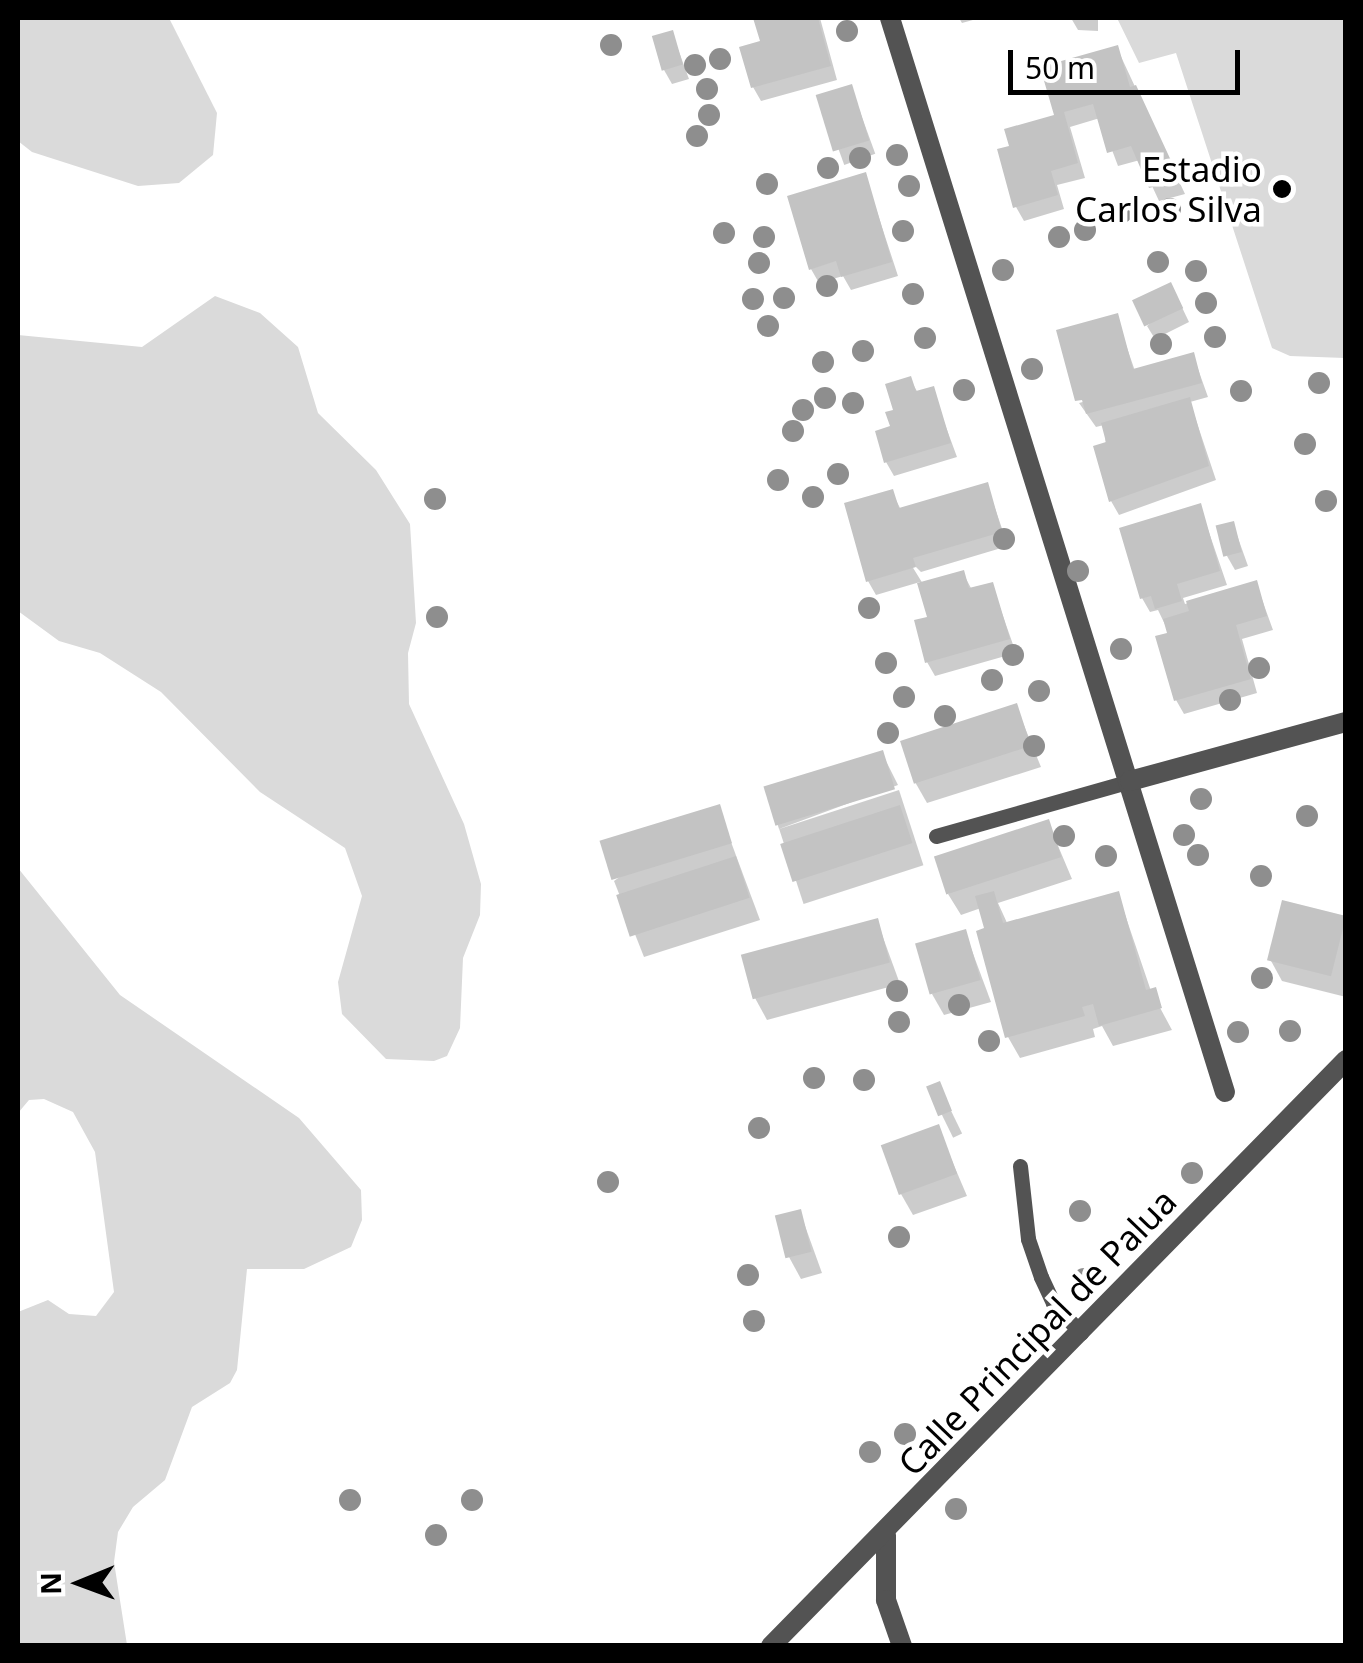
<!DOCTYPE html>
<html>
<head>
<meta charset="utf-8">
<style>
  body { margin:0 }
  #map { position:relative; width:1363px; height:1663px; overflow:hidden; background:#fff; font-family:"Noto Sans",sans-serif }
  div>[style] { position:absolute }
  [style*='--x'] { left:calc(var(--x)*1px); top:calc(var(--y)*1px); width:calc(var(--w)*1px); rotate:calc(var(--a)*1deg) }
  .green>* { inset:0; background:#dadada }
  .shadow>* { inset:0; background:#0003; transform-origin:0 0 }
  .building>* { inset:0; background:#c3c3c3; transform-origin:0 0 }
  .service>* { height:15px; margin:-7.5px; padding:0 7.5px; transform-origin:7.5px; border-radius:7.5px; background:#535353 }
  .minor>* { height:20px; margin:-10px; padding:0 10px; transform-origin:10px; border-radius:10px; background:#535353 }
  .trees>* { width:22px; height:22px; margin:-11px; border-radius:50%; background:#8e8e8e }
  .dots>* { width:28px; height:28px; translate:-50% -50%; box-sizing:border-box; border:5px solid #fff; border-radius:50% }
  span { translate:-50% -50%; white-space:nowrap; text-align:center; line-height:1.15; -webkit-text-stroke:9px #fff; paint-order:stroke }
  .poi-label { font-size:35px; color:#000 }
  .right { translate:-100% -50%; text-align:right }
  .street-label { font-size:35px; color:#000 }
  .frame { position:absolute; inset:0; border:20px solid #000; pointer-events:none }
  .north { position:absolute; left:30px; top:1533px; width:100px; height:100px; -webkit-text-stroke:8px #fff; paint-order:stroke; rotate:269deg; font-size:28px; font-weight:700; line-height:40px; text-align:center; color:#000 }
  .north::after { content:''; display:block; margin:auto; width:35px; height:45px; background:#000; clip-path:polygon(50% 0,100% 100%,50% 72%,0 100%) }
  .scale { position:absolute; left:1008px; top:50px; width:232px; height:45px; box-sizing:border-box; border:5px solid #000; border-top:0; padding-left:12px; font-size:30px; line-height:35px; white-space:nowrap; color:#000; -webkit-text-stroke:8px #fff; paint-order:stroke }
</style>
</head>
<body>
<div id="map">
  <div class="green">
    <i style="clip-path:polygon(18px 18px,169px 18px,217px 113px,213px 155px,179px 183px,138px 186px,32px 152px,18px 141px)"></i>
    <i style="clip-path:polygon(1117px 18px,1345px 18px,1345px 358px,1290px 356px,1272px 348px,1176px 53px,1139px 63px)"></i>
    <i style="clip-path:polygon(215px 296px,260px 313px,298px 347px,318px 413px,376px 470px,410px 524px,416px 623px,408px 653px,409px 704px,464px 824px,481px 884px,480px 915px,463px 958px,460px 1028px,447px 1056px,434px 1061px,386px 1059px,342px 1014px,338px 982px,362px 896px,345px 848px,260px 792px,161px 692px,100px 653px,59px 641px,18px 611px,18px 335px,142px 347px)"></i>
    <i style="clip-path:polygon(18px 868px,120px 995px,299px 1118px,361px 1190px,362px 1220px,351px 1247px,304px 1269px,247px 1269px,237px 1370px,230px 1383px,192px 1407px,165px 1480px,133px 1507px,118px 1532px,114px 1562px,127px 1645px,18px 1645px,18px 1312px,48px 1300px,69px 1314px,96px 1316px,114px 1292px,95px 1152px,73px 1112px,44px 1099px,29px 1100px,18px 1113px)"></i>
  </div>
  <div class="shadow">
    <i style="clip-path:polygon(756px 18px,820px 18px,837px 80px,761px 101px,753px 87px,763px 43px)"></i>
    <i style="clip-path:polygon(959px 18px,980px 18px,962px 23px)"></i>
    <i style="clip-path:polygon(1071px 18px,1098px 18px,1098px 31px,1078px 30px)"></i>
    <i style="clip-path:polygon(672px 33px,689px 79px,672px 84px,664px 70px)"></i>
    <i style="clip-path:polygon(1117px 48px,1185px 194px,1159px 201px,1140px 160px,1118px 166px,1100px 118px,1070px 127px,1085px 178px,1057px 185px,1064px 209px,1024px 221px,1016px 207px,1012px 148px,1057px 117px)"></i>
    <i style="left:851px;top:87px;width:71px;height:33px;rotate:70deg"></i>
    <i style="clip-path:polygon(865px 175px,898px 276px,851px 290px,843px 276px,819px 283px,811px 269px)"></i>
    <i style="clip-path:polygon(1178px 299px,1189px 322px,1155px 339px,1147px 326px)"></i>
    <i style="clip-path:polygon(1116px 316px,1135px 371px,1193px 355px,1208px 397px,1190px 402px,1216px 480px,1119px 515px,1111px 501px,1104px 425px,1096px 427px,1079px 403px,1094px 399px)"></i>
    <i style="clip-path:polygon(910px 379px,918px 393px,932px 389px,957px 457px,894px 476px,886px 462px)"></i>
    <i style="clip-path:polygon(987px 485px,1008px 546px,921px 572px,907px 558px,923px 584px,963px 573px,972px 590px,992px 585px,1016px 653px,935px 676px,927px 662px,930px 618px,920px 582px,876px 595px,868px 581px,892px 492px,901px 510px)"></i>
    <i style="clip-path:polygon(1200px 506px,1227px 585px,1183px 598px,1185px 604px,1256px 583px,1273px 630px,1242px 639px,1257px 693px,1184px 714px,1176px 700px,1170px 635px,1158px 610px,1150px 612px,1142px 598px)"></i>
    <i style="clip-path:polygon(1233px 524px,1248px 566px,1235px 570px,1227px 556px)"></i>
    <i style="clip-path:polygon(1016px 706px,1041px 767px,927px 803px,915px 782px)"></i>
    <i style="clip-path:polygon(882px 753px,898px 785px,779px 829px,767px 791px)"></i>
    <i style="left:899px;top:790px;width:79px;height:126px;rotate:72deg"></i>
    <i style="clip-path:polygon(718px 807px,760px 920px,644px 957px,614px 881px)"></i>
    <i style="clip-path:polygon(1048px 822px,1072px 879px,998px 903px,1008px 925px,1118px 894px,1151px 991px,1172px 1030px,1113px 1046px,1102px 1026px,1093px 1029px,1095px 1037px,1020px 1058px,1008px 1037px,981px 908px,961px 915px,948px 894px)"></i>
    <i style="clip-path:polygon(1284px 903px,1346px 919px,1346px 997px,1282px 981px,1270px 959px)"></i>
    <i style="clip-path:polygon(877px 921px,900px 984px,767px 1020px,755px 998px)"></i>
    <i style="clip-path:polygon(965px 932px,991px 1002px,944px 1015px,932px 994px)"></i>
    <i style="left:938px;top:1084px;width:55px;height:10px;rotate:64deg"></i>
    <i style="clip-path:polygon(938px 1128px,967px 1196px,913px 1215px,901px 1194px)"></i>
    <i style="clip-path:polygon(800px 1212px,822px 1273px,801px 1279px,789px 1257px)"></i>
  </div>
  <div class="building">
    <i style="clip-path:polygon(753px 18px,818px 18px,831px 66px,751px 88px,739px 47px,760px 41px)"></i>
    <i style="left:673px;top:30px;width:36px;height:22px;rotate:74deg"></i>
    <i style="clip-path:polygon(1118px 45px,1130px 87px,1136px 85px,1180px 180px,1149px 188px,1131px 146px,1107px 153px,1093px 104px,1064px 112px,1078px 163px,1051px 171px,1058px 195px,1013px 208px,997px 149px,1009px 146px,1004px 129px,1054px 115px,1040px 67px)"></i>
    <i style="left:852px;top:84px;width:59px;height:38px;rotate:73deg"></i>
    <i style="clip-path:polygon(866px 172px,892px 262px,841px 277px,836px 261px,809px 270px,787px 196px)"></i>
    <i style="left:1171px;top:282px;width:29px;height:43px;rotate:65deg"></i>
    <i style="clip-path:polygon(1118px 313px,1133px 369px,1194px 352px,1202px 383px,1086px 414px,1082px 400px,1075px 401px,1056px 330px)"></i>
    <i style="clip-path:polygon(911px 376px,916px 391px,934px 386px,951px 443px,884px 463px,875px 431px,890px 426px,885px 412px,893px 410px,885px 384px)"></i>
    <i style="clip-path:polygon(1190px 397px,1209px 466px,1109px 502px,1093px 446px,1106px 442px,1101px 423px)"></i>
    <i style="clip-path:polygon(988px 482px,1002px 532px,913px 558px,916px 567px,866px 582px,844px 503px,893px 489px,899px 508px)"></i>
    <i style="clip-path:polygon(1201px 503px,1220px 571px,1177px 584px,1182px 601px,1155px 609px,1151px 596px,1140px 599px,1119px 528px)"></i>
    <i style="left:1234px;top:521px;width:32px;height:19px;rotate:76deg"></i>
    <i style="clip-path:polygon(964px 570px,969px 588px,993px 582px,1010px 639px,925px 663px,914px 620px,927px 617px,917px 583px)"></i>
    <i style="clip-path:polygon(1257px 580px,1267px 616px,1236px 625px,1251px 679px,1174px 701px,1155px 636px,1167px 633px,1163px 619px,1189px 611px,1186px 601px)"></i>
    <i style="left:1017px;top:703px;width:45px;height:123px;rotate:72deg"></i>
    <i style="left:883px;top:750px;width:41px;height:125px;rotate:73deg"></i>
    <i style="left:720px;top:804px;width:41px;height:126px;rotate:73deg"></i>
    <i style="left:900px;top:805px;width:40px;height:126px;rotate:72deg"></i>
    <i style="left:1049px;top:819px;width:40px;height:121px;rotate:72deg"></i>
    <i style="left:736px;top:856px;width:44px;height:126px;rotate:72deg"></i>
    <i style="clip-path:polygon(994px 891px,1003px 923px,1119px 891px,1146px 990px,1156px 987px,1162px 1008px,1099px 1026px,1093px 1004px,1082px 1007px,1085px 1016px,1005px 1038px,976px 931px,984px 928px,975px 896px)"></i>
    <i style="left:1282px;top:900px;width:66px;height:62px;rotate:14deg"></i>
    <i style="left:878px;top:918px;width:46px;height:142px;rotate:75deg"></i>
    <i style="left:966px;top:929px;width:53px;height:53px;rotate:74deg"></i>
    <i style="left:940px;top:1081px;width:32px;height:15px;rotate:68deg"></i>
    <i style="left:939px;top:1124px;width:53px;height:62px;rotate:70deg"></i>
    <i style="left:801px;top:1209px;width:44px;height:27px;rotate:76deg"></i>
  </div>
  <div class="service">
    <i style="--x:936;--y:836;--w:202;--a:-15.8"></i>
    <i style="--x:1020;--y:1166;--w:73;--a:83.7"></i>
    <i style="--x:1028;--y:1239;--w:40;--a:71.1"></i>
    <i style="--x:1041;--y:1277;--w:29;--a:65"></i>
    <i style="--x:1053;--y:1303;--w:41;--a:47"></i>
  </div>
  <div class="minor">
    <i style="--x:890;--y:18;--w:1125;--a:72.68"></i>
    <i style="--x:1130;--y:781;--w:224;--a:-15.3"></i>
    <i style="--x:886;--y:1535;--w:65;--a:90"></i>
    <i style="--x:886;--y:1600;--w:49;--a:70.8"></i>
    <i style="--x:771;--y:1646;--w:821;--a:-45.54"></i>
  </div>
  <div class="trees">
    <i style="left:847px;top:31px"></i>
    <i style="left:611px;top:45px"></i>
    <i style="left:720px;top:59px"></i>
    <i style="left:695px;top:65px"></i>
    <i style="left:707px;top:89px"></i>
    <i style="left:709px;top:115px"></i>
    <i style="left:697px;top:136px"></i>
    <i style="left:897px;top:155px"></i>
    <i style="left:860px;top:158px"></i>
    <i style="left:828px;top:168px"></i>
    <i style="left:767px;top:184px"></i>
    <i style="left:909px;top:186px"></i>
    <i style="left:1170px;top:209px"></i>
    <i style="left:1122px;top:212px"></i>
    <i style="left:1085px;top:230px"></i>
    <i style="left:903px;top:231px"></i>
    <i style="left:724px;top:233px"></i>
    <i style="left:764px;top:237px"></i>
    <i style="left:1059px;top:237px"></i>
    <i style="left:1158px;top:262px"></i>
    <i style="left:759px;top:263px"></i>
    <i style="left:1003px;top:270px"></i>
    <i style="left:1196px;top:271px"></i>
    <i style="left:827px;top:286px"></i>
    <i style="left:913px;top:294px"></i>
    <i style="left:784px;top:298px"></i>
    <i style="left:753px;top:299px"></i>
    <i style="left:1206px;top:303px"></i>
    <i style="left:768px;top:326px"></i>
    <i style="left:1215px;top:337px"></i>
    <i style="left:925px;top:338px"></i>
    <i style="left:1161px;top:344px"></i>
    <i style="left:863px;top:351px"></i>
    <i style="left:823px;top:362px"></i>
    <i style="left:1032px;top:369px"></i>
    <i style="left:1319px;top:383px"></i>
    <i style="left:964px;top:390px"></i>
    <i style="left:1241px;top:391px"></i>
    <i style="left:825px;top:398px"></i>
    <i style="left:853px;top:403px"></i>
    <i style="left:803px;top:410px"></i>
    <i style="left:793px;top:431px"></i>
    <i style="left:1305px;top:444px"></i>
    <i style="left:838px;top:474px"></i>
    <i style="left:778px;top:480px"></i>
    <i style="left:813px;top:497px"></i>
    <i style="left:435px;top:499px"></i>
    <i style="left:1326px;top:501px"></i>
    <i style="left:1004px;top:539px"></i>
    <i style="left:1078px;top:571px"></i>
    <i style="left:869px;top:608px"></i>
    <i style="left:437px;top:617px"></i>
    <i style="left:1121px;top:649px"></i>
    <i style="left:1013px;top:655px"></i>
    <i style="left:886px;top:663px"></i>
    <i style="left:1259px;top:668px"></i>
    <i style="left:992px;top:680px"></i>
    <i style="left:1039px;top:691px"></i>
    <i style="left:904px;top:697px"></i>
    <i style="left:1230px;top:700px"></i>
    <i style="left:945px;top:716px"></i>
    <i style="left:888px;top:733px"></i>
    <i style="left:1034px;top:746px"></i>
    <i style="left:1201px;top:799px"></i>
    <i style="left:1307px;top:816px"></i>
    <i style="left:1184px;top:835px"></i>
    <i style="left:1064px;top:836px"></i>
    <i style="left:1198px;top:855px"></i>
    <i style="left:1106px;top:856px"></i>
    <i style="left:1261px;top:876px"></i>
    <i style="left:1262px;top:978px"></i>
    <i style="left:897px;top:991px"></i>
    <i style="left:959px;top:1005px"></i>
    <i style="left:899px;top:1022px"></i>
    <i style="left:1290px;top:1031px"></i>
    <i style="left:1238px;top:1032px"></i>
    <i style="left:989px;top:1041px"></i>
    <i style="left:814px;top:1078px"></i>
    <i style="left:864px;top:1080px"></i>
    <i style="left:759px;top:1128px"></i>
    <i style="left:1192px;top:1173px"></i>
    <i style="left:608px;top:1182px"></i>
    <i style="left:1080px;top:1211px"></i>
    <i style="left:899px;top:1237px"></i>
    <i style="left:748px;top:1275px"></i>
    <i style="left:1084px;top:1279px"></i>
    <i style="left:754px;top:1321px"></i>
    <i style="left:905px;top:1434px"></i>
    <i style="left:870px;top:1452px"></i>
    <i style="left:350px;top:1500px"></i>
    <i style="left:472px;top:1500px"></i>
    <i style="left:956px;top:1509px"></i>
    <i style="left:436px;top:1535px"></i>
  </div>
  <div class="dots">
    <i style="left:1282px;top:189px;background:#000"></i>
  </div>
  <div class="poi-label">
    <span class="right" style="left:1262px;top:189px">Estadio<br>Carlos Silva</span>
  </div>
  <div class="street-label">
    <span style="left:1037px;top:1332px;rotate:-46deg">Calle Principal de Palua</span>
  </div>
  <div class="frame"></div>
  <div class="north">N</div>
  <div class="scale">50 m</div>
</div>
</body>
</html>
